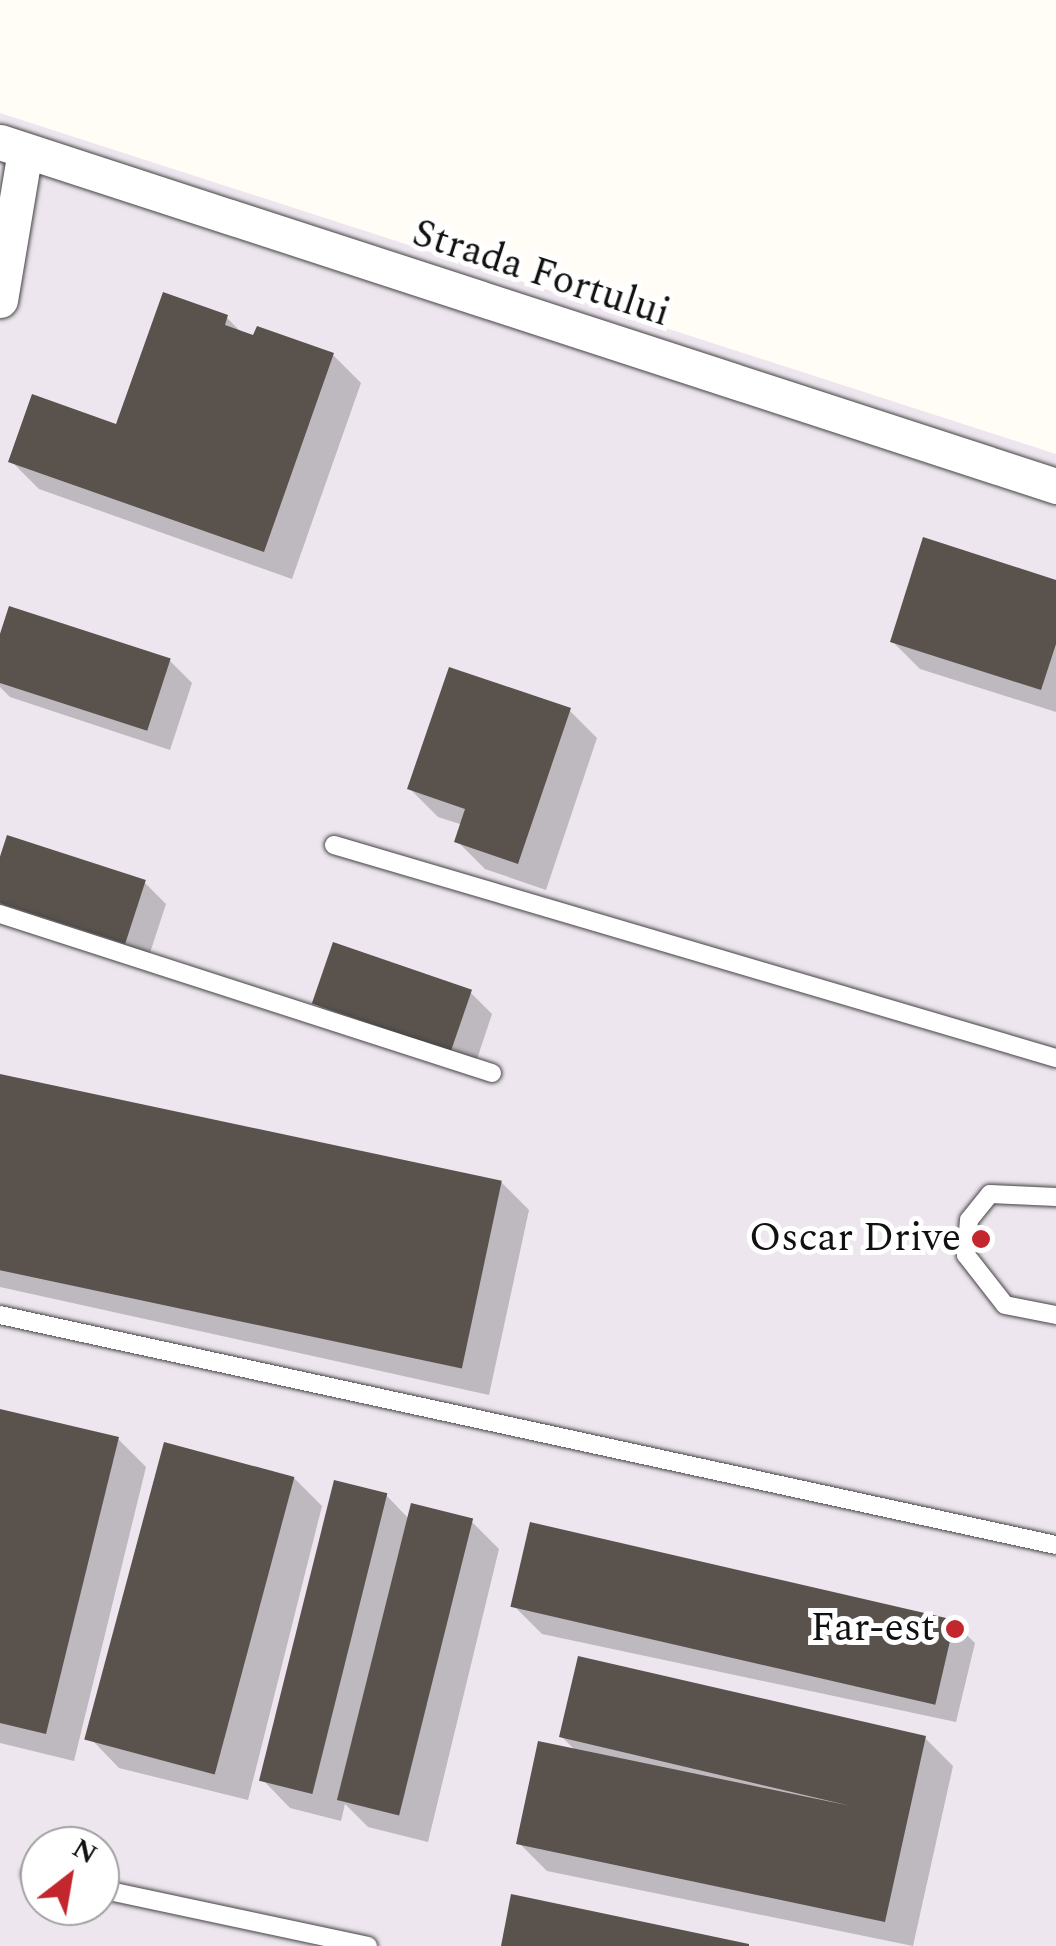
<!DOCTYPE html>
<html>
<head>
<meta charset="utf-8">
<style>
  body { margin:0 }
  #map { position:relative; width:1056px; height:1946px; overflow:hidden; background:#fffdf5; font-family:Spectral,serif }
  div>[style] { position:absolute }
  [style*='--x'] { left:calc(var(--x)*1px); top:calc(var(--y)*1px); width:calc(var(--w)*1px); rotate:calc(var(--a)*1deg) }
  .industrial>* { inset:0; background:#eee6ef }
  .shadow>* { inset:0; background:#0003 }
  .building>* { inset:0; background:#5a524d; transform-origin:0 0 }
  .roads { filter:drop-shadow(0 0 2px #444) drop-shadow(0 0 2px #444) }
  .service>* { height:18px; margin:-9px; padding:0 9px; transform-origin:9px; border-radius:9px; background:#fff }
  .minor>* { height:35px; margin:-17.5px; padding:0 17.5px; transform-origin:17.5px; border-radius:17.5px; background:#fff }
  .dots>* { width:28px; height:28px; translate:-50% -50%; box-sizing:border-box; border:5px solid #fff; border-radius:50% }
  span { translate:-50% -50%; white-space:nowrap; text-align:center; line-height:1.15; -webkit-text-stroke:10px #fff; paint-order:stroke }
  .street-label { font-size:40px; color:#111 }
  .poi-label { font-size:40px; color:#111 }
  .right { translate:-100% -50%; text-align:right }
  .north { position:absolute; left:20px; top:1826px; width:100px; height:100px; box-sizing:border-box; background:#fff; border:2px solid #a0a0a0; border-radius:50%; rotate:31deg; font-size:28px; font-weight:700; line-height:40px; text-align:center; color:#111 }
  .north::after { content:''; display:block; margin:auto; width:35px; height:45px; background:#c4262e; clip-path:polygon(50% 0,100% 100%,50% 72%,0 100%) }
</style>
</head>
<body>
<div id="map">
  <div class="industrial">
    <i style="clip-path:polygon(evenodd,0 113px,1056px 454px,1056px 1946px,0 1946px,0 113px,40px 1846px,100px 1846px,100px 1906px,40px 1906px,40px 1846px)"></i>
  </div>
  <div class="shadow">
    <i style="clip-path:polygon(227px 318px,243px 334px,333px 355px,361px 383px,292px 579px,39px 489px,11px 461px,118px 427px)"></i>
    <i style="clip-path:polygon(1056px 582px,1056px 712px,920px 669px,892px 641px)"></i>
    <i style="clip-path:polygon(10px 609px,170px 661px,192px 683px,170px 750px,10px 697px,0 687px,0 640px)"></i>
    <i style="clip-path:polygon(570px 711px,597px 738px,546px 890px,485px 869px,457px 841px,463px 825px,438px 817px,410px 789px)"></i>
    <i style="clip-path:polygon(9px 839px,144px 882px,166px 904px,147px 962px,0 907px)"></i>
    <i style="clip-path:polygon(471px 993px,492px 1014px,473px 1071px,336px 1024px,315px 1002px)"></i>
    <i style="clip-path:polygon(0 1077px,501px 1182px,529px 1210px,489px 1395px,0 1287px)"></i>
    <i style="clip-path:polygon(0 1412px,118px 1439px,146px 1467px,74px 1761px,0 1743px)"></i>
    <i style="clip-path:polygon(294px 1478px,322px 1506px,248px 1800px,119px 1768px,92px 1740px)"></i>
    <i style="clip-path:polygon(386px 1495px,409px 1519px,471px 1521px,499px 1549px,428px 1842px,368px 1827px,345px 1804px,341px 1821px,290px 1808px,263px 1780px)"></i>
    <i style="clip-path:polygon(514px 1606px,953px 1622px,975px 1643px,956px 1722px,542px 1634px)"></i>
    <i style="clip-path:polygon(561px 1736px,925px 1738px,953px 1766px,913px 1946px,547px 1871px,519px 1843px,576px 1751px)"></i>
  </div>
  <div class="building">
    <i style="clip-path:polygon(163px 292px,228px 315px,225px 325px,253px 335px,257px 326px,334px 353px,264px 552px,8px 462px,32px 394px,116px 424px)"></i>
    <i style="clip-path:polygon(923px 537px,1056px 580px,1056px 644px,1041px 690px,890px 642px)"></i>
    <i style="left:9px;top:606px;width:170px;height:76px;rotate:18deg"></i>
    <i style="clip-path:polygon(449px 667px,571px 708px,518px 864px,454px 842px,465px 809px,407px 789px)"></i>
    <i style="left:7px;top:835px;width:146px;height:67px;rotate:18deg"></i>
    <i style="left:333px;top:942px;width:147px;height:65px;rotate:19deg"></i>
    <i style="left:0;top:1074px;width:513px;height:192px;rotate:12deg"></i>
    <i style="clip-path:polygon(0 1409px,119px 1437px,46px 1734px,0 1723px)"></i>
    <i style="left:164px;top:1442px;width:135px;height:308px;rotate:15deg"></i>
    <i style="left:334px;top:1480px;width:55px;height:310px;rotate:14deg"></i>
    <i style="left:411px;top:1503px;width:64px;height:306px;rotate:14deg"></i>
    <i style="left:530px;top:1522px;width:436px;height:87px;rotate:13deg"></i>
    <i style="clip-path:polygon(578px 1656px,926px 1736px,885px 1922px,516px 1844px,538px 1741px,851px 1806px,559px 1737px)"></i>
    <i style="clip-path:polygon(511px 1894px,749px 1944px,749px 1946px,501px 1946px)"></i>
  </div>
  <div class="roads">
    <div class="service">
      <i style="--x:334;--y:845;--w:753;--a:16.44"></i>
      <i style="--x:0;--y:914;--w:517;--a:17.91"></i>
      <i style="--x:1056;--y:1197;--w:66;--a:-177.4"></i>
      <i style="--x:990;--y:1194;--w:33;--a:129"></i>
      <i style="--x:969;--y:1220;--w:35;--a:95"></i>
      <i style="--x:966;--y:1255;--w:63;--a:52"></i>
      <i style="--x:1005;--y:1305;--w:52;--a:11.1"></i>
      <i style="--x:0;--y:1315;--w:1081;--a:12.29"></i>
      <i style="--x:31;--y:1874;--w:9;--a:13"></i>
      <i style="--x:100;--y:1889;--w:274;--a:12"></i>
    </div>
    <div class="minor">
      <i style="--x:0;--y:142;--w:1111;--a:18.04"></i>
      <i style="--x:0;--y:300;--w:151;--a:-80.5"></i>
    </div>
  </div>
  <div class="dots">
    <i style="left:981px;top:1239px;background:#c4262e"></i>
    <i style="left:955px;top:1629px;background:#c4262e"></i>
  </div>
  <div class="street-label">
    <span style="left:541px;top:274px;rotate:18deg">Strada Fortului</span>
  </div>
  <div class="poi-label">
    <span class="right" style="left:961px;top:1239px">Oscar Drive</span>
    <span class="right" style="left:935px;top:1629px">Far-est</span>
  </div>
  <div class="north">N</div>
</div>
</body>
</html>
